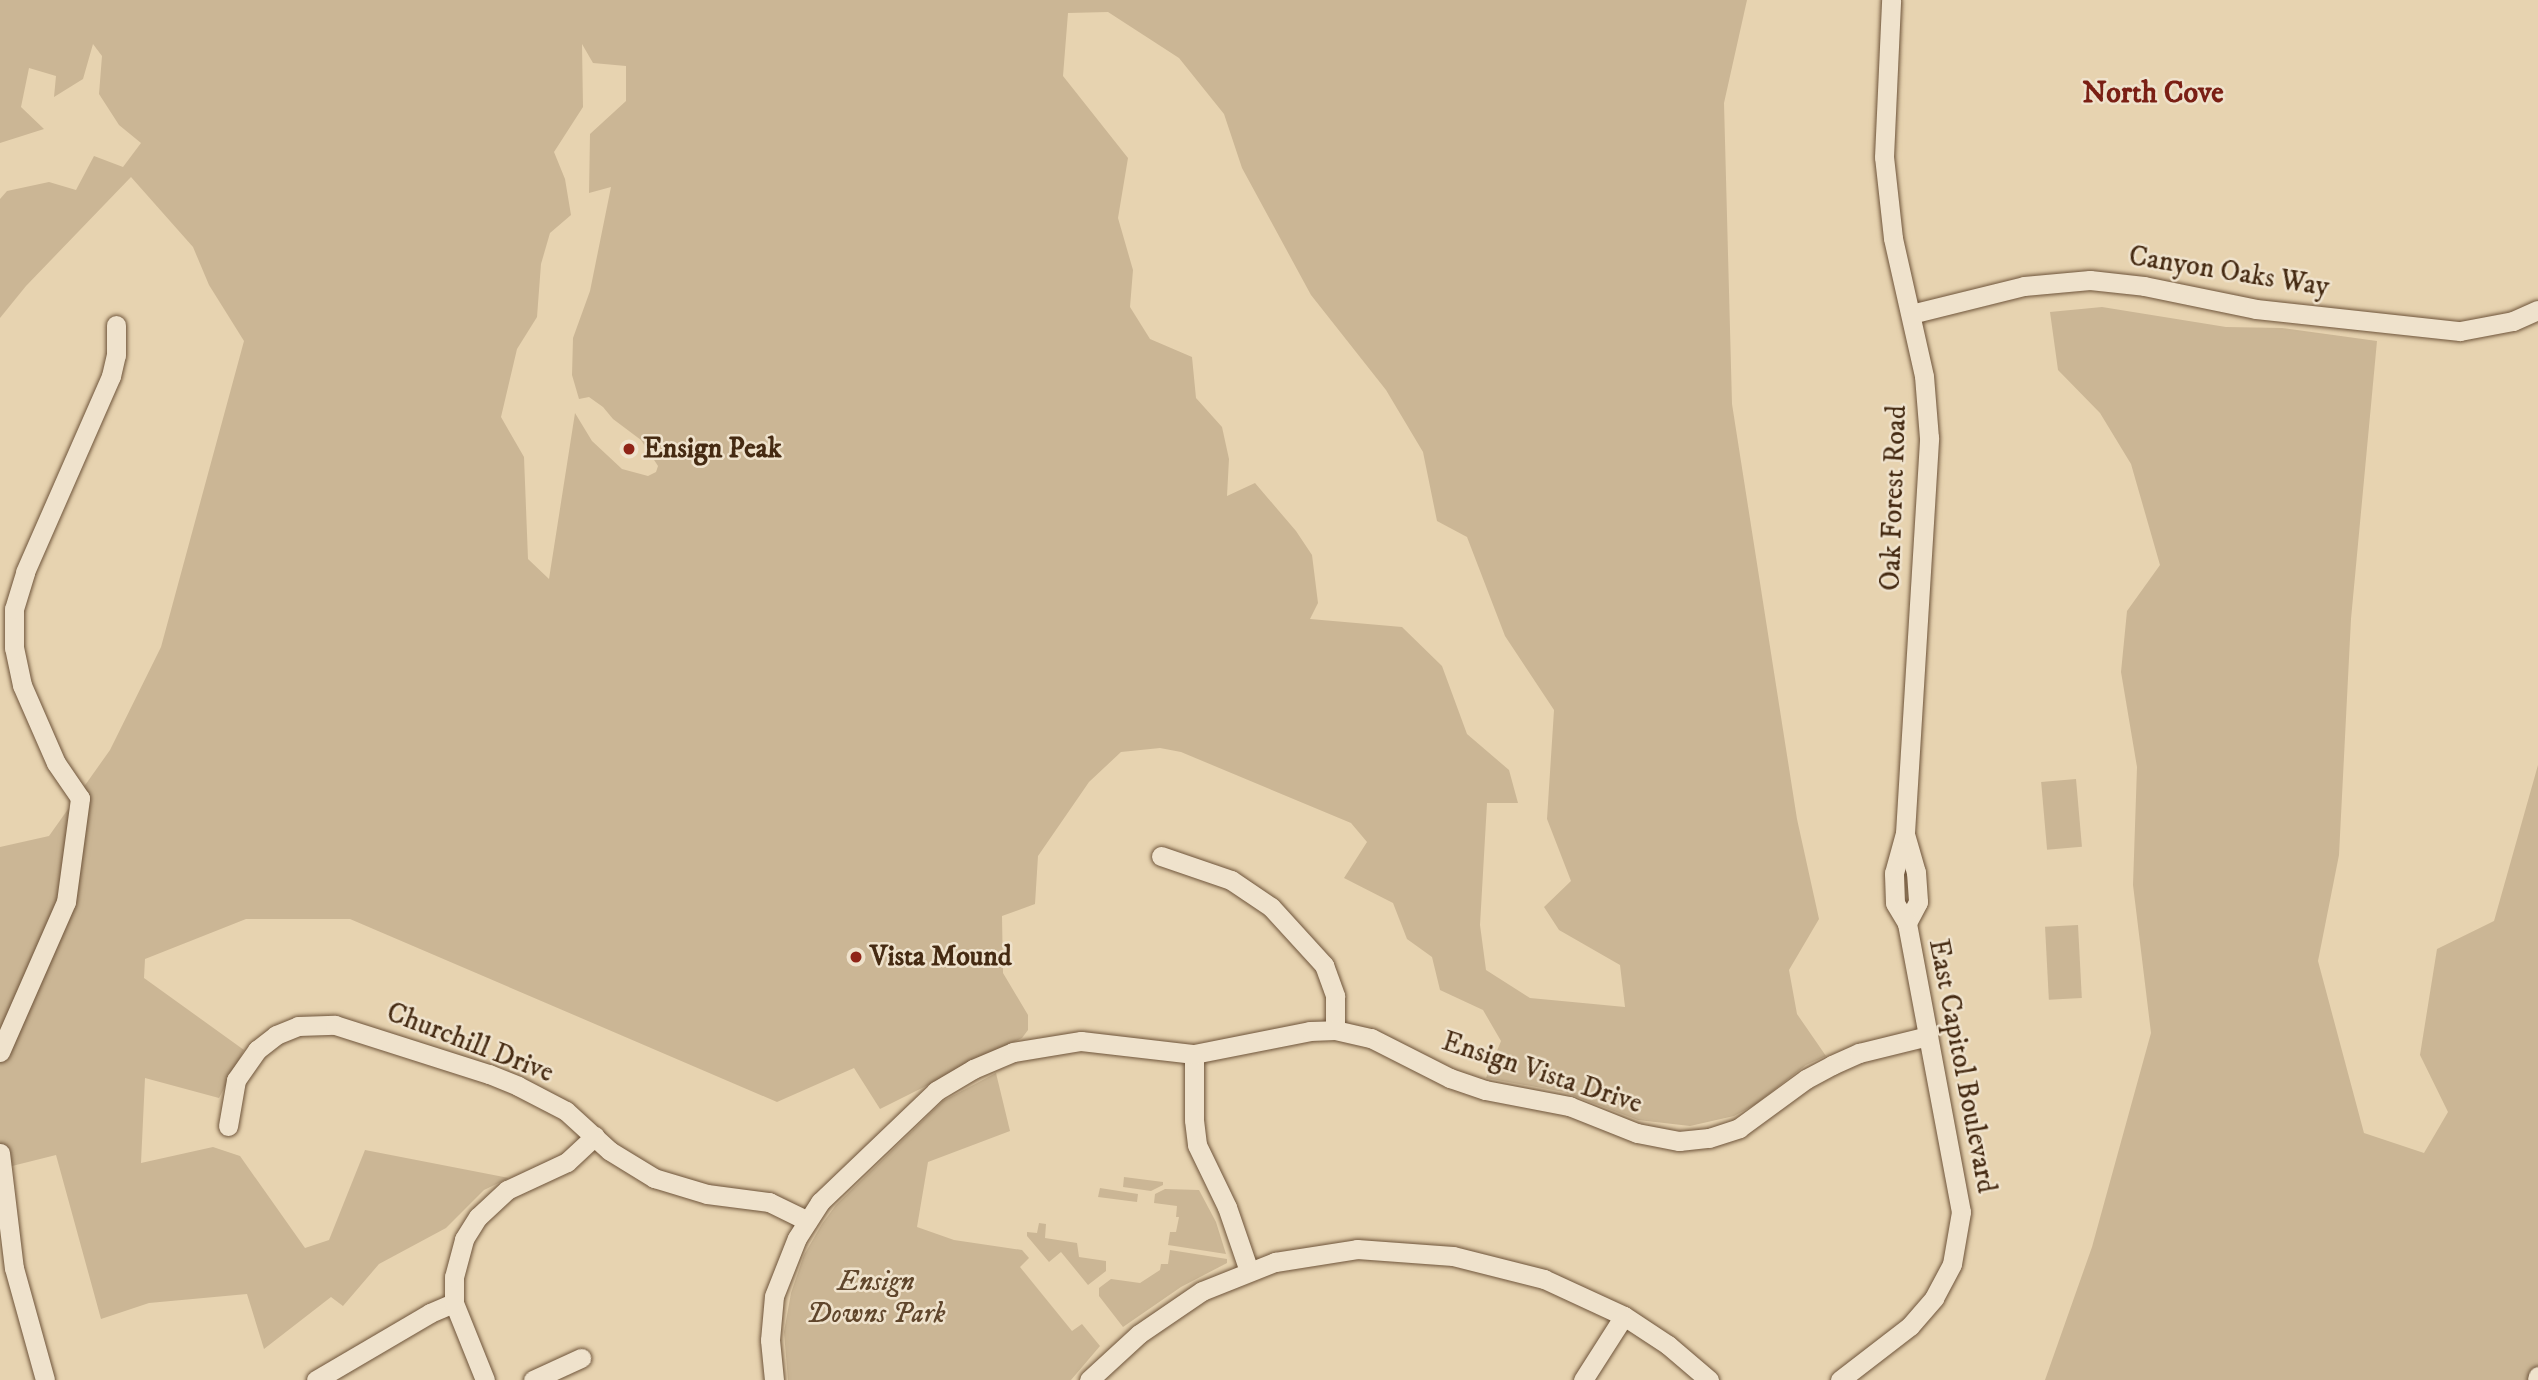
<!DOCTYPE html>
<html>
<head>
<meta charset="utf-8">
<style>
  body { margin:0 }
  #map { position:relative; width:2538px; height:1380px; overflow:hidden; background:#e7d3b0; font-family:"IM FELL DW Pica",serif }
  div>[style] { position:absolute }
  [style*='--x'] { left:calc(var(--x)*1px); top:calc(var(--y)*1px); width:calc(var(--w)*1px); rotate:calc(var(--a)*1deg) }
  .green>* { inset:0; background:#cbb695; transform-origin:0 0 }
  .roads { filter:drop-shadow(0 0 2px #6e543a) drop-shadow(0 0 2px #6e543a) }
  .minor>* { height:19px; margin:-9.5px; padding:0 9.5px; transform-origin:9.5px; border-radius:9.5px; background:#efe2cc }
  .dots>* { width:19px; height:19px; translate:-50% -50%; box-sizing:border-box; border:4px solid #efe2cc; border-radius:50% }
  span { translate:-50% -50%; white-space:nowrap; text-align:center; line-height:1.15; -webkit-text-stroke:5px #efe2cc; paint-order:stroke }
  .street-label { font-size:28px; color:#452a12 }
  .poi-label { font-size:28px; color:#452a12; font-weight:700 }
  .left { translate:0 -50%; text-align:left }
  .park-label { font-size:28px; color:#60462c; font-style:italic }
  .neighbourhood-label { font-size:30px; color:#7a1f14; font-weight:700 }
</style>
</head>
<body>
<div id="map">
  <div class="green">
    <i style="clip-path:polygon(evenodd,0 0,1747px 0,1724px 103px,1732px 404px,1797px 819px,1819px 919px,1789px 970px,1797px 1014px,1826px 1056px,1806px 1065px,1756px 1104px,1734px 1116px,1690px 1126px,1638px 1120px,1564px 1092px,1486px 1078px,1501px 1041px,1483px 1010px,1440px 990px,1432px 957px,1407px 939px,1393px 903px,1344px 878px,1367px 842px,1351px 823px,1181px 752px,1160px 748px,1121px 752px,1089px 782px,1038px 856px,1035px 904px,1002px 916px,1003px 973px,1028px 1015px,1028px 1030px,1022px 1038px,880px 1109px,854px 1068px,777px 1102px,350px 919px,246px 919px,145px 959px,144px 978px,244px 1050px,219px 1098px,145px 1078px,141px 1163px,213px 1147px,240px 1156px,305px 1248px,329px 1240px,365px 1150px,509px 1178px,484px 1190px,446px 1228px,379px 1264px,343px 1306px,331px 1297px,264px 1349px,247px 1294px,149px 1303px,101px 1319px,56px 1155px,0 1169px,0 847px,49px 836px,110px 750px,161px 647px,244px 341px,209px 285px,193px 247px,131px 177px,26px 286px,0 318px,0 199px,7px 191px,49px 182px,76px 190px,94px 156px,123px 167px,141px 143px,119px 125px,99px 94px,102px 56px,93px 44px,83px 79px,54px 97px,56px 76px,29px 68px,21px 107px,44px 129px,0 143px,0 0,1108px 12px,1179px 58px,1224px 114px,1242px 168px,1311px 295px,1386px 390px,1423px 452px,1437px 521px,1467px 537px,1505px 636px,1554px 710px,1547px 819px,1571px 881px,1544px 907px,1559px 930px,1620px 965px,1625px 1007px,1530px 998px,1486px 970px,1480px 925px,1487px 803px,1518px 803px,1509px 770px,1467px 734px,1442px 666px,1402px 627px,1310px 619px,1318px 603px,1312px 555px,1296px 531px,1255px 483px,1227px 496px,1229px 459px,1222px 427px,1196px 398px,1192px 357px,1150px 339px,1130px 307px,1133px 270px,1118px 218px,1128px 158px,1063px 76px,1068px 13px,1108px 12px,0 0,582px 44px,593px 63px,626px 66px,626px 101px,590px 134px,589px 193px,611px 187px,590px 291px,573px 338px,572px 375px,579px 399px,589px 397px,603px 407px,613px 419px,641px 440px,658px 466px,656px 472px,648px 476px,622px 469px,592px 441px,575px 413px,549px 579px,528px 559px,524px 457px,501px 417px,517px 349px,537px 317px,541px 264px,550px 233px,571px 215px,565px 179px,554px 152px,583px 107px,582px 44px)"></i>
    <i style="clip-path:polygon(2102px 307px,2226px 327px,2282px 328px,2377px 341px,2351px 619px,2339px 855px,2318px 961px,2364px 1133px,2424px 1153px,2448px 1112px,2420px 1055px,2437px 949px,2494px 921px,2538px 765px,2538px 1380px,2045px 1380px,2092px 1247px,2151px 1033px,2133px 885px,2137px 767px,2121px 672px,2127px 611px,2160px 565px,2131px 464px,2100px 413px,2058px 370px,2050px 312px)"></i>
    <i style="left:2076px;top:779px;width:68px;height:35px;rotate:85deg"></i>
    <i style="left:2078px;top:925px;width:73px;height:33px;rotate:87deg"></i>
    <i style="clip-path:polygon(996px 1073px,1010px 1131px,928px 1162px,917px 1227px,954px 1240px,1022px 1250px,1029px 1258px,1020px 1267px,1072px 1331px,1082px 1324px,1100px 1346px,1071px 1380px,788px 1380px,784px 1332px,791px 1293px,804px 1255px,822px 1224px,836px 1205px,943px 1101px)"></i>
    <i style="clip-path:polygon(1124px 1177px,1163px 1182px,1163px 1185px,1151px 1191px,1123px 1187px)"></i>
    <i style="clip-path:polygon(1100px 1188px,1138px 1194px,1137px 1202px,1098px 1197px)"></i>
    <i style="clip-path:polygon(1165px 1189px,1199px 1190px,1216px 1222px,1226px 1254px,1168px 1245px,1170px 1232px,1176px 1232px,1179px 1217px,1176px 1217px,1177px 1206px,1154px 1203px,1155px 1194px)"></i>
    <i style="clip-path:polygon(1039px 1223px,1046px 1224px,1045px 1238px,1077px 1243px,1079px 1257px,1106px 1261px,1106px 1271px,1088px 1285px,1061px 1252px,1049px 1262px,1027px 1236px,1027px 1232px,1037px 1233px)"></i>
    <i style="clip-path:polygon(1170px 1250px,1227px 1259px,1227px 1263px,1181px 1287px,1123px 1327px,1099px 1296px,1099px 1288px,1111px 1279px,1140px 1283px,1160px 1270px,1161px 1264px,1168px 1264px)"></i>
  </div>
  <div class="roads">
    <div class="minor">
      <i style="--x:1911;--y:314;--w:116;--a:-13.9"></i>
      <i style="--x:2024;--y:286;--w:66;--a:-5.2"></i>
      <i style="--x:2090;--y:280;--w:54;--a:6.3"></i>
      <i style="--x:2144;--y:286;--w:114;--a:11.6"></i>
      <i style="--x:2256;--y:309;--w:205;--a:6.2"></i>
      <i style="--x:2460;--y:331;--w:54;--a:-10.7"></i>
      <i style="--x:2513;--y:321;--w:27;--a:-24"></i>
      <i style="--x:1905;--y:834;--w:40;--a:74"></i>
      <i style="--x:1916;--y:872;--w:30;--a:86"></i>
      <i style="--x:1918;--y:902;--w:24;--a:118"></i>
      <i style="--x:1161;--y:856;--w:74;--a:18.9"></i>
      <i style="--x:1231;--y:880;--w:48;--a:34"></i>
      <i style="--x:1271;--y:907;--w:79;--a:47.6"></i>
      <i style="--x:1324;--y:965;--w:33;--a:70"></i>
      <i style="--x:1335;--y:996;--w:34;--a:90"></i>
      <i style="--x:0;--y:1052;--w:164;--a:-66.3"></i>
      <i style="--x:66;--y:902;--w:105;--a:-82.3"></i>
      <i style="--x:80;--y:798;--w:42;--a:-124.4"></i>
      <i style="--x:56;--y:763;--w:85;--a:-113.6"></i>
      <i style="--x:22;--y:685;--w:38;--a:-102"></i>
      <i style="--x:14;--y:648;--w:39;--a:-90"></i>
      <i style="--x:14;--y:609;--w:39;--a:-73"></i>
      <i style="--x:25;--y:572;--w:214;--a:-66.3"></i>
      <i style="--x:111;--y:376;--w:22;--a:-77"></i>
      <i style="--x:116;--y:355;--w:30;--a:-90"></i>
      <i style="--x:1194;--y:1054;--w:66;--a:90"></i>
      <i style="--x:1194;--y:1120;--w:25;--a:83"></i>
      <i style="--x:1197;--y:1145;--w:69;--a:64.2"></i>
      <i style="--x:1227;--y:1207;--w:68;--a:71"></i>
      <i style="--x:228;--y:1126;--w:47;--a:-80.1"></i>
      <i style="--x:236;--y:1080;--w:37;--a:-55"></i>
      <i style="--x:257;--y:1050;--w:24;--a:-38"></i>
      <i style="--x:276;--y:1035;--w:24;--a:-22"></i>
      <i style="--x:298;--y:1026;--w:37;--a:-2"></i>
      <i style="--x:335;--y:1025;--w:162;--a:17.7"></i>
      <i style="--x:489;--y:1074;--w:31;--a:22"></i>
      <i style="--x:518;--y:1086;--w:54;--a:27.5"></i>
      <i style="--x:566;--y:1111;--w:59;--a:42.3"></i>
      <i style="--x:610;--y:1151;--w:52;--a:31.5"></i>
      <i style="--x:654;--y:1178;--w:55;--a:16.8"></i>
      <i style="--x:707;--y:1194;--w:63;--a:7.4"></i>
      <i style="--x:769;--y:1202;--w:43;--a:26"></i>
      <i style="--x:0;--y:1153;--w:116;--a:83.1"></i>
      <i style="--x:14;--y:1268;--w:116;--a:74.5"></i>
      <i style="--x:316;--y:1380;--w:132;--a:-30.4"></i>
      <i style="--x:430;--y:1313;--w:26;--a:-23"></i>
      <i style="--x:485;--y:1380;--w:83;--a:-111.9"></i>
      <i style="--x:454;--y:1303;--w:26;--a:-90"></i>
      <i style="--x:454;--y:1277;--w:39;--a:-75"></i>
      <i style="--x:464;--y:1239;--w:26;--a:-58"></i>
      <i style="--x:478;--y:1217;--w:40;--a:-43"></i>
      <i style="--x:507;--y:1190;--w:66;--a:-25"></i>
      <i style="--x:567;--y:1162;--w:38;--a:-43"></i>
      <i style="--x:533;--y:1380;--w:53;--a:-24.6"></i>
      <i style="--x:774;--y:1380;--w:40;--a:-95.7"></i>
      <i style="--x:770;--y:1340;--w:44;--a:-84.8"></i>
      <i style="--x:774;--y:1296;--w:62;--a:-68.4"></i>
      <i style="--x:797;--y:1238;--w:43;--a:-57.4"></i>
      <i style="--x:820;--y:1202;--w:161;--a:-43.7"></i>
      <i style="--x:936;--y:1091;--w:43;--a:-30.7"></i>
      <i style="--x:973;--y:1069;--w:43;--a:-23"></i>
      <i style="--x:1013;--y:1052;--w:69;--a:-9.2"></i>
      <i style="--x:1081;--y:1041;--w:114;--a:6.6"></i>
      <i style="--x:1194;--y:1054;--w:118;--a:-11.2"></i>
      <i style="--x:1310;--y:1031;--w:25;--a:-2"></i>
      <i style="--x:1335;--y:1030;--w:37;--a:13"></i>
      <i style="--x:1371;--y:1038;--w:89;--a:26.9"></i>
      <i style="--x:1450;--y:1078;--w:37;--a:19"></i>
      <i style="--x:1485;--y:1090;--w:86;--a:10.8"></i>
      <i style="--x:1569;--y:1106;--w:73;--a:21.7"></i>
      <i style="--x:1637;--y:1133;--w:43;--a:10.8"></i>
      <i style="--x:1679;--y:1141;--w:30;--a:-6"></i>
      <i style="--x:1709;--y:1138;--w:32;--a:-18"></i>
      <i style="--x:1739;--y:1128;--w:83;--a:-36.2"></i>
      <i style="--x:1806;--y:1079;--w:30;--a:-28"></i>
      <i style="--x:1832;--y:1065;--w:30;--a:-24"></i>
      <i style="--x:1859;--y:1053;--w:71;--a:-13.8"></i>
      <i style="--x:1089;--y:1380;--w:68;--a:-42.6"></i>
      <i style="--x:1139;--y:1334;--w:76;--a:-34.3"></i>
      <i style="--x:1202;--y:1291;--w:79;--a:-21.7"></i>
      <i style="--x:1275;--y:1262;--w:83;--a:-9"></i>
      <i style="--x:1357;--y:1249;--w:96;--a:4.2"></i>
      <i style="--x:1453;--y:1256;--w:94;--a:14.2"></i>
      <i style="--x:1544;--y:1279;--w:88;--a:24.8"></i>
      <i style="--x:1624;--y:1316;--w:53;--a:33.4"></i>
      <i style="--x:1668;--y:1345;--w:54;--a:40.5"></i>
      <i style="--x:1583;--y:1380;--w:76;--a:-57.4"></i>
      <i style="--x:1840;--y:1380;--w:88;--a:-37.6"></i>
      <i style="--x:1910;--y:1326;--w:37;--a:-49"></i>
      <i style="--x:1934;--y:1298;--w:38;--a:-62"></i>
      <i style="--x:1952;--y:1264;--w:53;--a:-80.2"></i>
      <i style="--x:1961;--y:1212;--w:294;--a:-100.6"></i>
      <i style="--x:1907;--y:923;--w:23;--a:-121"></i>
      <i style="--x:1895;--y:903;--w:30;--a:-92"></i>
      <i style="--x:1894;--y:873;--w:41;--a:-74.6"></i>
      <i style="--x:1905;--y:833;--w:396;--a:-86.5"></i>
      <i style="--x:1929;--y:438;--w:62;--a:-94.6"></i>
      <i style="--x:1924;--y:376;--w:141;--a:-102.7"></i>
      <i style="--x:1893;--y:238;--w:81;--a:-96.3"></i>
      <i style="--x:1884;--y:157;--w:157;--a:-87.4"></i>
      <i style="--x:2537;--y:1380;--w:4;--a:-76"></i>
    </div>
  </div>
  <div class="dots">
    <i style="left:629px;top:449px;background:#8f2418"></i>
    <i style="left:856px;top:957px;background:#8f2418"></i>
  </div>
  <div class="street-label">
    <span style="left:2229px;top:272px;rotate:9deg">Canyon Oaks Way</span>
    <span style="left:1894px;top:498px;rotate:-88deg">Oak Forest Road</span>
    <span style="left:470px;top:1043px;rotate:21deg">Churchill Drive</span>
    <span style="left:1962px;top:1066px;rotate:79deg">East Capitol Boulevard</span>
    <span style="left:1542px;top:1073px;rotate:18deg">Ensign Vista Drive</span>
  </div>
  <div class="poi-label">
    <span class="left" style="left:643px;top:449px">Ensign Peak</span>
    <span class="left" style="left:870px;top:957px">Vista Mound</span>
  </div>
  <div class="park-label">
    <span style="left:876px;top:1298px">Ensign<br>Downs Park</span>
  </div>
  <div class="neighbourhood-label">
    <span style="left:2153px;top:94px">North Cove</span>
  </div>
</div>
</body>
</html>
